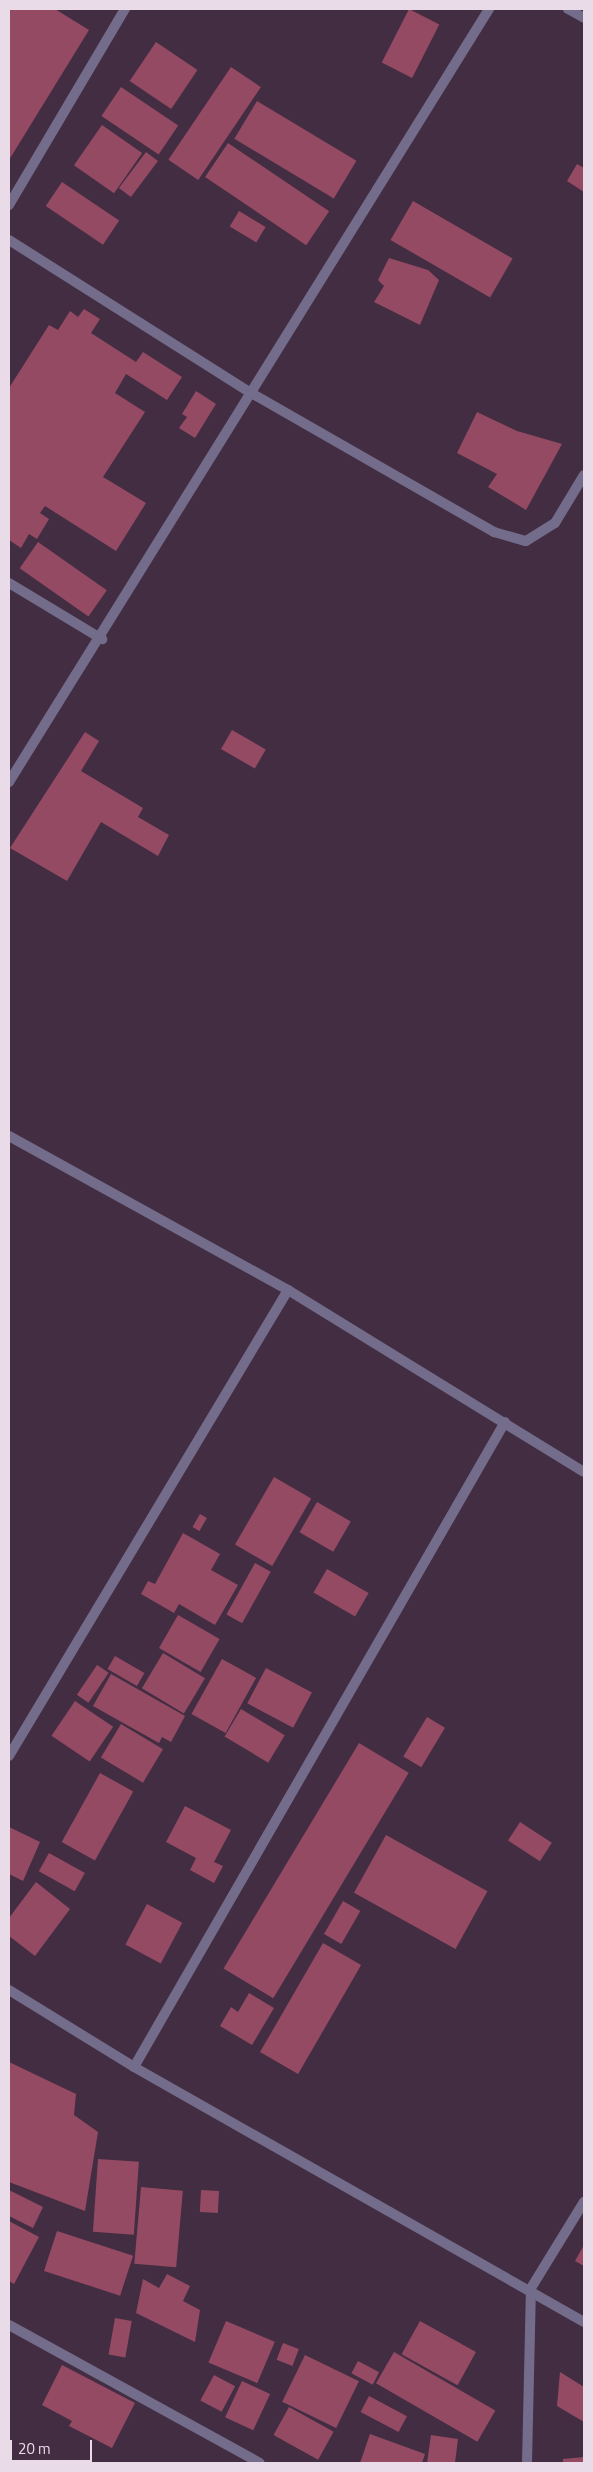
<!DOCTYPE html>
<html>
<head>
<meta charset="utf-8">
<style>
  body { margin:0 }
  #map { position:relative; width:593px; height:2472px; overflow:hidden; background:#422d42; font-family:"Titillium Web",sans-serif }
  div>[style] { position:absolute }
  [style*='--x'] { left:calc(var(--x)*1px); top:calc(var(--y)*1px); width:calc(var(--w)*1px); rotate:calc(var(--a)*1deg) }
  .building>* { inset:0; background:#954a63; transform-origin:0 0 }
  .minor>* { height:10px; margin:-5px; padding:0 5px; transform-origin:5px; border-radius:5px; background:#736c8a }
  span { translate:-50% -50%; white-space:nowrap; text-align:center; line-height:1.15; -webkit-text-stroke:5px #422d42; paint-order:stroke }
  .frame { position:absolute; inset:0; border:10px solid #e9dbe8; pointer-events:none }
  .scale { position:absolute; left:10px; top:2440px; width:82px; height:22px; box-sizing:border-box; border:2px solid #e9dbe8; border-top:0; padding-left:6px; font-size:15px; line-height:18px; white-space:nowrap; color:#e9dbe8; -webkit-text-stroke:4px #422d42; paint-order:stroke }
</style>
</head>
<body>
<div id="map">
  <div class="building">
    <i style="clip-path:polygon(9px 9px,55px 9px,89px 30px,9px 160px)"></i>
    <i style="left:409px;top:9px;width:34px;height:60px;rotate:27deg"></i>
    <i style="left:156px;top:42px;width:50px;height:47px;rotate:34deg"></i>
    <i style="left:231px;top:67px;width:36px;height:112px;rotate:34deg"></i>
    <i style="left:121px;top:87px;width:69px;height:35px;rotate:34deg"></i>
    <i style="left:257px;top:101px;width:116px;height:44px;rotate:31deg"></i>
    <i style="left:102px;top:125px;width:49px;height:49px;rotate:35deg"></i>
    <i style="left:228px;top:143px;width:122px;height:41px;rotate:34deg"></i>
    <i style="left:146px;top:152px;width:15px;height:45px;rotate:37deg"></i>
    <i style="clip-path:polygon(577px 164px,584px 168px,584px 192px,567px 181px)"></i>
    <i style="left:62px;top:182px;width:69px;height:29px;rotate:34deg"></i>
    <i style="left:413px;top:201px;width:115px;height:45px;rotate:30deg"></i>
    <i style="left:239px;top:211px;width:31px;height:18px;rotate:31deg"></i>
    <i style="clip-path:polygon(389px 258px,428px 270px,439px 280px,420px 325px,374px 302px,384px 286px,378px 280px)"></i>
    <i style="clip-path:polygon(84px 309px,100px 319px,91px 333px,136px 362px,143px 352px,182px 377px,167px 400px,126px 374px,115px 393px,145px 412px,103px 477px,146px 503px,116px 551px,45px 506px,40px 513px,49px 519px,37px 539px,29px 534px,21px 548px,9px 540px,9px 388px,49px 325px,58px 330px,70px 311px,78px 317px)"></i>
    <i style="clip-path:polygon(196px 391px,216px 404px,195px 438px,179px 428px,187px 417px,182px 414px)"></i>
    <i style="clip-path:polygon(477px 412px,517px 431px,562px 444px,526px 510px,488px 487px,497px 474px,457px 453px)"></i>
    <i style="left:38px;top:542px;width:84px;height:32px;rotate:35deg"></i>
    <i style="left:232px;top:730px;width:39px;height:22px;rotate:30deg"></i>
    <i style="clip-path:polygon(85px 732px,99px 741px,81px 771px,143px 808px,138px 817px,169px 835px,158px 856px,101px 822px,67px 881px,10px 848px)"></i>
    <i style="left:274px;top:1477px;width:43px;height:78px;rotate:30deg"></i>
    <i style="left:317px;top:1502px;width:39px;height:35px;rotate:30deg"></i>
    <i style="left:200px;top:1514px;width:8px;height:15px;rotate:30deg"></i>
    <i style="clip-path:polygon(183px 1533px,220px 1554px,211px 1570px,238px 1585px,215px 1625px,179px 1604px,174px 1613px,141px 1594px,148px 1581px,155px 1584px)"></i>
    <i style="left:255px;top:1563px;width:18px;height:59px;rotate:29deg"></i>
    <i style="left:327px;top:1569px;width:48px;height:27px;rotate:30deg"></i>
    <i style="left:178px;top:1615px;width:48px;height:38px;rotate:30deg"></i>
    <i style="left:163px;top:1653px;width:49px;height:41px;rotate:31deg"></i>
    <i style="left:115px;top:1656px;width:34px;height:15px;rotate:30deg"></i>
    <i style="left:222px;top:1659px;width:39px;height:63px;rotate:29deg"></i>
    <i style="left:97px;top:1665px;width:14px;height:36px;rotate:34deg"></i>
    <i style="left:266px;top:1668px;width:52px;height:40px;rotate:28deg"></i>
    <i style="clip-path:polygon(111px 1674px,185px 1716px,171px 1742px,162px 1737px,159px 1743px,93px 1706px)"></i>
    <i style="left:75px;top:1701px;width:46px;height:42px;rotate:34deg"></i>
    <i style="left:241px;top:1709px;width:51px;height:32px;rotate:31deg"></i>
    <i style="left:427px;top:1717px;width:21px;height:46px;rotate:31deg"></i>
    <i style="left:121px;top:1724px;width:49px;height:39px;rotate:31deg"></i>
    <i style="left:359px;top:1743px;width:58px;height:263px;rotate:31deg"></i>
    <i style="left:100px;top:1773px;width:38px;height:79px;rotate:29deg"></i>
    <i style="clip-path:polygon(185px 1806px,231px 1830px,214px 1862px,223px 1866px,214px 1883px,190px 1870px,196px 1858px,166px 1842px)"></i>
    <i style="left:520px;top:1822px;width:38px;height:22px;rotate:33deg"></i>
    <i style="clip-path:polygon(9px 1827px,40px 1842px,23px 1881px,9px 1874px)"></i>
    <i style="left:386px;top:1835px;width:116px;height:66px;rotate:29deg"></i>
    <i style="left:49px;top:1853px;width:41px;height:21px;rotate:29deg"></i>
    <i style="clip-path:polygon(36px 1882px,70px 1909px,35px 1956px,9px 1936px,9px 1918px)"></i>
    <i style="left:343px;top:1901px;width:20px;height:38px;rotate:30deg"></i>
    <i style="left:147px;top:1904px;width:40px;height:46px;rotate:28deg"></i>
    <i style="left:323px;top:1943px;width:44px;height:126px;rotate:30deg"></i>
    <i style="clip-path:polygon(249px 1993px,274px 2008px,252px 2045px,220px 2026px,231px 2007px,238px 2012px)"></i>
    <i style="clip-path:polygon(9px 2062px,76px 2094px,74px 2115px,98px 2132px,85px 2211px,9px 2182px)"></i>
    <i style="left:98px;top:2159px;width:41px;height:73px;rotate:4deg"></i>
    <i style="left:141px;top:2187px;width:42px;height:77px;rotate:5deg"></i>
    <i style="clip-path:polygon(9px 2190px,43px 2207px,33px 2228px,9px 2216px)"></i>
    <i style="left:201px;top:2190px;width:18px;height:22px;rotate:3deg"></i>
    <i style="clip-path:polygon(9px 2221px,39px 2237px,14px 2284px,9px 2281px)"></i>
    <i style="left:57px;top:2231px;width:80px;height:42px;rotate:18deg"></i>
    <i style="clip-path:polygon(584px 2245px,584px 2266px,575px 2261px)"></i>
    <i style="clip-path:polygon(167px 2274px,190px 2286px,183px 2301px,200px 2310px,195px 2342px,136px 2313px,143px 2279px,159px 2288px)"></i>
    <i style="left:115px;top:2318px;width:17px;height:37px;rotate:10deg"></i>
    <i style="left:226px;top:2321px;width:53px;height:45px;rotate:23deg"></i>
    <i style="left:420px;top:2321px;width:64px;height:38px;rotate:29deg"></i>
    <i style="left:283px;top:2343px;width:17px;height:18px;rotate:21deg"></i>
    <i style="left:394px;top:2352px;width:117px;height:36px;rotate:30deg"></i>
    <i style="left:305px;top:2355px;width:60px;height:52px;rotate:26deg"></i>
    <i style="left:358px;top:2361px;width:24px;height:14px;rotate:28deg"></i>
    <i style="clip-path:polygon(62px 2365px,135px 2403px,112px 2448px,69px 2426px,72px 2421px,42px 2405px)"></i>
    <i style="clip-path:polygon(560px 2372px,584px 2387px,584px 2422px,557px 2406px)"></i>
    <i style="left:214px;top:2375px;width:24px;height:29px;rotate:28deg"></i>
    <i style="left:242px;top:2381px;width:31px;height:40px;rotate:25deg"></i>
    <i style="left:369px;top:2396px;width:43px;height:18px;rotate:28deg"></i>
    <i style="left:289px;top:2407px;width:51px;height:32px;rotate:29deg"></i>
    <i style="clip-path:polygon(370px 2434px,425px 2454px,422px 2463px,360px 2463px)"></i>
    <i style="clip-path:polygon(431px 2435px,458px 2439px,455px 2463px,427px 2463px)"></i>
    <i style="clip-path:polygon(584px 2457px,584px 2463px,563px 2463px,563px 2459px)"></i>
  </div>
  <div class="minor">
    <i style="--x:568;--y:9;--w:18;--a:29"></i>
    <i style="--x:9;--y:205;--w:228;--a:-59.4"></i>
    <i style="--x:9;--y:240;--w:289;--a:32.3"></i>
    <i style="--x:253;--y:394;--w:278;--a:29.8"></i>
    <i style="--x:494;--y:532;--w:33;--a:16"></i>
    <i style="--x:526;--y:541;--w:34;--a:-32"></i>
    <i style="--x:555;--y:523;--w:56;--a:-58.9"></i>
    <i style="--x:9;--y:583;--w:109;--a:31.1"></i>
    <i style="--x:9;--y:782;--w:910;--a:-58.16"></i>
    <i style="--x:9;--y:1136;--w:319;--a:28.9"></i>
    <i style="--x:288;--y:1290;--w:347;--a:31.6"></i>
    <i style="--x:9;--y:1756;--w:543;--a:-59.09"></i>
    <i style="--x:9;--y:1990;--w:147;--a:31.6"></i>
    <i style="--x:134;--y:2067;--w:517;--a:29.54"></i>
    <i style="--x:134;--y:2067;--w:744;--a:-60.09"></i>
    <i style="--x:9;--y:2325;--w:286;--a:28.8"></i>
    <i style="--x:527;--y:2463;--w:175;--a:-88.7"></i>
    <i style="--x:531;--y:2288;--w:101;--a:-58.4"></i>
  </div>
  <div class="frame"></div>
  <div class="scale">20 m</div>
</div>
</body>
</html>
